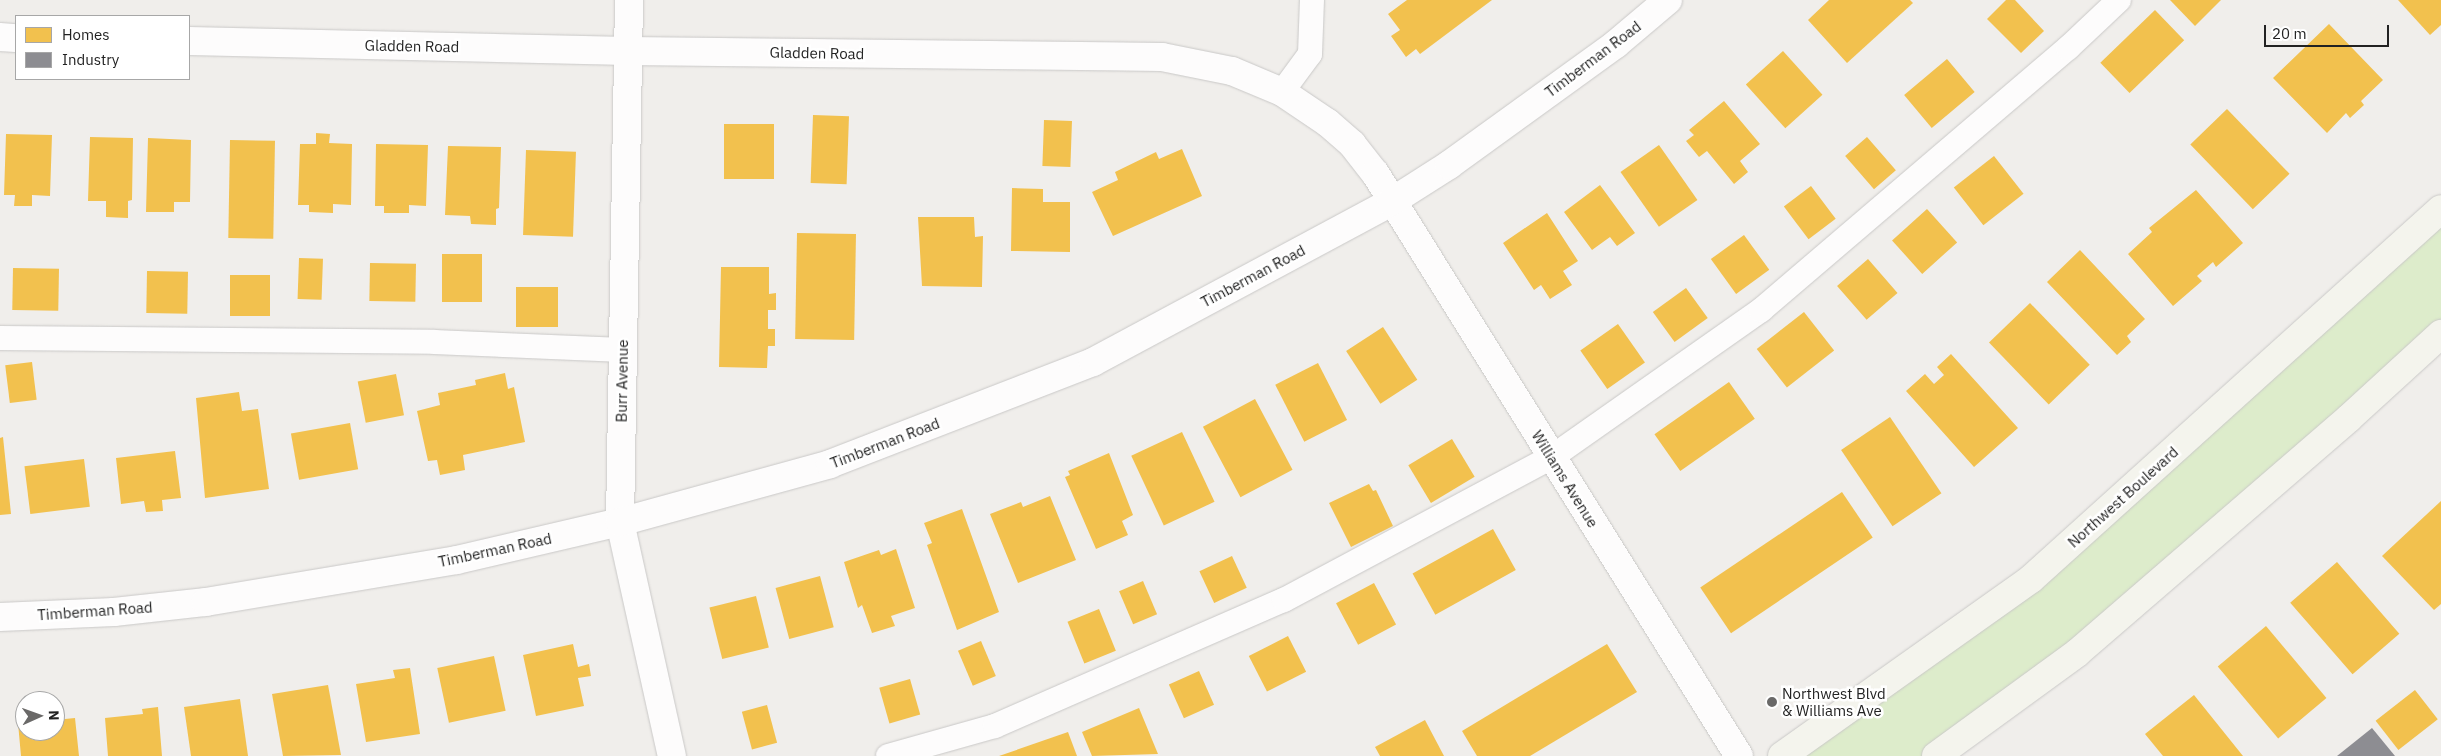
<!DOCTYPE html>
<html>
<head>
<meta charset="utf-8">
<style>
  body { margin:0 }
  #map { position:relative; width:2441px; height:756px; overflow:hidden; background:#f0eeeb; font-family:"IBM Plex Sans",sans-serif }
  div>[style] { position:absolute }
  [style*='--x'] { left:calc(var(--x)*1px); top:calc(var(--y)*1px); width:calc(var(--w)*1px); rotate:calc(var(--a)*1deg) }
  .grass>* { inset:0; background:#ddeccb }
  .homes>* { inset:0; background:#f2c14e; transform-origin:0 0 }
  .industry>* { inset:0; background:#8d8d92 }
  .roads { filter:drop-shadow(0 0 1px #c9c8c7) drop-shadow(0 0 1px #c9c8c7) }
  .lane>* { height:24px; margin:-12px; padding:0 12px; transform-origin:12px; border-radius:12px; background:#fdfcfc }
  .street>* { height:28px; margin:-14px; padding:0 14px; transform-origin:14px; border-radius:14px; background:#fdfcfc }
  .secondary>* { height:28px; margin:-14px; padding:0 14px; transform-origin:14px; border-radius:14px; background:#f4f4ed }
  .dots>* { width:14px; height:14px; translate:-50% -50%; box-sizing:border-box; border:2px solid #fff; border-radius:50% }
  span { translate:-50% -50%; white-space:nowrap; text-align:center; line-height:1.15; -webkit-text-stroke:5px #fff; paint-order:stroke }
  .street-label { font-size:15px; color:#222 }
  .poi-label { font-size:15px; color:#222 }
  .left { translate:0 -50%; text-align:left }
  .legend { position:absolute; left:15px; top:15px; width:175px; height:65px; box-sizing:border-box; background:#fff; border:1px solid #a7a7a7; margin:0; padding:6px 9px; list-style:none; font-size:15px; color:#222 }
  .legend li { display:flex; align-items:center; gap:10px; height:25px }
  .legend b { width:25px; border:1px solid #a7a7a7 }
  .north { position:absolute; left:15px; top:691px; width:50px; height:50px; box-sizing:border-box; background:#fff; border:1px solid #a7a7a7; border-radius:50%; rotate:88deg; font-size:14px; font-weight:700; line-height:20px; text-align:center; color:#222 }
  .north::after { content:''; display:block; margin:auto; width:18px; height:22px; background:#6a6968; clip-path:polygon(50% 0,100% 100%,50% 72%,0 100%) }
  .scale { position:absolute; left:2264px; top:25px; width:125px; height:22px; box-sizing:border-box; border:2px solid #222; border-top:0; padding-left:6px; font-size:15px; line-height:18px; white-space:nowrap; color:#222; -webkit-text-stroke:4px #fff; paint-order:stroke }
</style>
</head>
<body>
<div id="map">
  <div class="grass">
    <i style="clip-path:polygon(2441px 209px,2441px 334px,1936px 756px,1782px 756px,2031px 579px)"></i>
  </div>
  <div class="homes">
    <i style="clip-path:polygon(1407px 0,1492px 0,1420px 54px,1416px 49px,1406px 57px,1391px 36px,1400px 30px,1388px 14px)"></i>
    <i style="clip-path:polygon(1829px 0,1910px 0,1913px 3px,1847px 63px,1808px 20px)"></i>
    <i style="clip-path:polygon(2006px 0,2015px 0,2044px 31px,2021px 53px,1987px 19px)"></i>
    <i style="clip-path:polygon(2170px 0,2221px 0,2195px 26px)"></i>
    <i style="clip-path:polygon(2398px 0,2441px 0,2441px 25px,2430px 35px)"></i>
    <i style="left:2155px;top:10px;width:42px;height:76px;rotate:46deg"></i>
    <i style="clip-path:polygon(2329px 24px,2383px 80px,2361px 101px,2364px 105px,2350px 118px,2346px 113px,2327px 133px,2273px 78px)"></i>
    <i style="left:1783px;top:51px;width:59px;height:50px;rotate:48deg"></i>
    <i style="left:1947px;top:59px;width:43px;height:56px;rotate:50deg"></i>
    <i style="clip-path:polygon(1724px 101px,1760px 144px,1740px 161px,1748px 172px,1734px 184px,1707px 151px,1699px 157px,1686px 141px,1694px 135px,1689px 130px)"></i>
    <i style="left:2227px;top:109px;width:90px;height:51px;rotate:46deg"></i>
    <i style="left:813px;top:115px;width:36px;height:68px;rotate:2deg"></i>
    <i style="left:1044px;top:120px;width:28px;height:46px;rotate:2deg"></i>
    <i style="left:724px;top:124px;width:50px;height:55px"></i>
    <i style="clip-path:polygon(316px 133px,330px 134px,329px 143px,352px 144px,351px 205px,333px 204px,333px 213px,309px 212px,309px 205px,298px 205px,300px 144px,316px 144px)"></i>
    <i style="clip-path:polygon(6px 134px,52px 135px,50px 196px,32px 195px,32px 206px,14px 206px,15px 195px,4px 195px)"></i>
    <i style="clip-path:polygon(90px 137px,133px 138px,132px 200px,128px 201px,128px 218px,106px 217px,106px 201px,88px 201px)"></i>
    <i style="left:1867px;top:137px;width:44px;height:29px;rotate:49deg"></i>
    <i style="clip-path:polygon(148px 138px,191px 140px,190px 202px,174px 202px,174px 212px,146px 212px)"></i>
    <i style="left:230px;top:140px;width:45px;height:98px;rotate:1deg"></i>
    <i style="clip-path:polygon(376px 144px,428px 145px,426px 206px,409px 205px,409px 213px,384px 213px,384px 206px,375px 206px)"></i>
    <i style="left:1659px;top:145px;width:67px;height:47px;rotate:55deg"></i>
    <i style="clip-path:polygon(448px 146px,501px 147px,499px 208px,496px 209px,496px 225px,471px 224px,470px 216px,445px 215px)"></i>
    <i style="clip-path:polygon(1182px 149px,1202px 196px,1113px 236px,1092px 192px,1118px 180px,1115px 172px,1156px 152px,1159px 159px)"></i>
    <i style="left:526px;top:150px;width:50px;height:85px;rotate:2deg"></i>
    <i style="left:1994px;top:156px;width:48px;height:51px;rotate:52deg"></i>
    <i style="clip-path:polygon(1600px 185px,1635px 233px,1617px 246px,1610px 237px,1592px 250px,1564px 212px)"></i>
    <i style="left:1811px;top:186px;width:41px;height:34px;rotate:53deg"></i>
    <i style="clip-path:polygon(1012px 188px,1043px 189px,1043px 202px,1070px 202px,1070px 252px,1011px 251px)"></i>
    <i style="clip-path:polygon(2196px 190px,2243px 243px,2216px 267px,2213px 262px,2197px 276px,2202px 281px,2173px 306px,2128px 254px,2152px 232px,2149px 228px)"></i>
    <i style="left:1927px;top:209px;width:45px;height:47px;rotate:48deg"></i>
    <i style="clip-path:polygon(1547px 213px,1578px 261px,1563px 271px,1572px 285px,1550px 299px,1541px 285px,1534px 290px,1503px 243px)"></i>
    <i style="clip-path:polygon(918px 217px,974px 217px,975px 237px,983px 236px,982px 287px,922px 286px)"></i>
    <i style="left:797px;top:233px;width:59px;height:106px;rotate:1deg"></i>
    <i style="left:1744px;top:235px;width:43px;height:41px;rotate:54deg"></i>
    <i style="clip-path:polygon(2080px 250px,2145px 319px,2127px 336px,2131px 342px,2117px 355px,2047px 282px)"></i>
    <i style="left:442px;top:254px;width:40px;height:48px"></i>
    <i style="left:299px;top:258px;width:24px;height:41px;rotate:2deg"></i>
    <i style="left:1868px;top:259px;width:45px;height:41px;rotate:49deg"></i>
    <i style="left:370px;top:263px;width:46px;height:38px;rotate:1deg"></i>
    <i style="clip-path:polygon(721px 267px,769px 267px,769px 294px,776px 293px,776px 310px,768px 310px,768px 329px,775px 329px,775px 346px,768px 346px,767px 368px,719px 367px)"></i>
    <i style="left:13px;top:268px;width:46px;height:42px;rotate:1deg"></i>
    <i style="left:147px;top:271px;width:41px;height:42px;rotate:1deg"></i>
    <i style="left:230px;top:275px;width:40px;height:41px"></i>
    <i style="left:516px;top:287px;width:42px;height:40px"></i>
    <i style="left:1686px;top:288px;width:37px;height:41px;rotate:54deg"></i>
    <i style="left:2030px;top:303px;width:86px;height:57px;rotate:46deg"></i>
    <i style="left:1804px;top:312px;width:49px;height:60px;rotate:52deg"></i>
    <i style="left:1618px;top:324px;width:47px;height:46px;rotate:55deg"></i>
    <i style="left:1383px;top:327px;width:63px;height:44px;rotate:57deg"></i>
    <i style="clip-path:polygon(1951px 354px,2018px 428px,1974px 467px,1906px 391px,1925px 374px,1934px 384px,1944px 375px,1937px 367px)"></i>
    <i style="left:32px;top:362px;width:38px;height:27px;rotate:83deg"></i>
    <i style="left:1318px;top:363px;width:64px;height:48px;rotate:63deg"></i>
    <i style="clip-path:polygon(505px 373px,508px 389px,514px 387px,525px 442px,463px 455px,465px 470px,440px 475px,437px 460px,428px 461px,417px 411px,440px 405px,438px 393px,476px 385px,475px 380px)"></i>
    <i style="left:396px;top:374px;width:42px;height:39px;rotate:79deg"></i>
    <i style="left:1729px;top:382px;width:45px;height:91px;rotate:55deg"></i>
    <i style="clip-path:polygon(239px 392px,242px 411px,258px 409px,269px 489px,205px 498px,196px 398px)"></i>
    <i style="left:1255px;top:399px;width:80px;height:59px;rotate:62deg"></i>
    <i style="left:1890px;top:417px;width:92px;height:59px;rotate:56deg"></i>
    <i style="left:350px;top:423px;width:47px;height:60px;rotate:80deg"></i>
    <i style="left:1182px;top:432px;width:77px;height:56px;rotate:65deg"></i>
    <i style="clip-path:polygon(3px 437px,11px 514px,0 515px,0 438px)"></i>
    <i style="left:1452px;top:439px;width:44px;height:51px;rotate:59deg"></i>
    <i style="clip-path:polygon(175px 451px,181px 498px,162px 500px,163px 511px,146px 512px,144px 501px,121px 504px,116px 458px)"></i>
    <i style="clip-path:polygon(1109px 453px,1133px 515px,1122px 521px,1128px 535px,1096px 549px,1065px 477px,1070px 475px,1068px 471px)"></i>
    <i style="left:84px;top:459px;width:48px;height:60px;rotate:83deg"></i>
    <i style="clip-path:polygon(1369px 484px,1373px 491px,1376px 490px,1393px 526px,1351px 547px,1329px 503px)"></i>
    <i style="left:1842px;top:492px;width:55px;height:171px;rotate:56deg"></i>
    <i style="clip-path:polygon(1050px 496px,1076px 560px,1018px 583px,990px 514px,1021px 502px,1023px 507px)"></i>
    <i style="clip-path:polygon(2441px 501px,2441px 604px,2434px 610px,2382px 556px)"></i>
    <i style="clip-path:polygon(962px 509px,999px 612px,957px 630px,927px 545px,932px 543px,924px 523px)"></i>
    <i style="left:1493px;top:529px;width:47px;height:92px;rotate:61deg"></i>
    <i style="clip-path:polygon(896px 549px,915px 608px,891px 616px,895px 626px,872px 633px,862px 605px,858px 608px,844px 562px,879px 550px,881px 555px)"></i>
    <i style="left:1232px;top:556px;width:35px;height:36px;rotate:65deg"></i>
    <i style="left:2337px;top:562px;width:95px;height:62px;rotate:49deg"></i>
    <i style="left:820px;top:576px;width:53px;height:46px;rotate:75deg"></i>
    <i style="left:1143px;top:581px;width:36px;height:26px;rotate:67deg"></i>
    <i style="left:1374px;top:583px;width:47px;height:43px;rotate:62deg"></i>
    <i style="left:756px;top:596px;width:53px;height:48px;rotate:76deg"></i>
    <i style="left:1099px;top:609px;width:45px;height:34px;rotate:68deg"></i>
    <i style="left:2266px;top:626px;width:94px;height:63px;rotate:50deg"></i>
    <i style="left:1288px;top:636px;width:40px;height:44px;rotate:63deg"></i>
    <i style="left:981px;top:641px;width:38px;height:25px;rotate:67deg"></i>
    <i style="clip-path:polygon(573px 644px,578px 667px,589px 664px,591px 676px,578px 678px,584px 706px,536px 716px,523px 655px)"></i>
    <i style="clip-path:polygon(1607px 644px,1637px 692px,1530px 756px,1477px 756px,1462px 731px)"></i>
    <i style="left:494px;top:656px;width:56px;height:58px;rotate:78deg"></i>
    <i style="clip-path:polygon(410px 668px,420px 734px,366px 742px,356px 684px,395px 678px,393px 670px)"></i>
    <i style="left:1199px;top:671px;width:37px;height:33px;rotate:66deg"></i>
    <i style="left:910px;top:679px;width:37px;height:32px;rotate:74deg"></i>
    <i style="clip-path:polygon(328px 685px,341px 755px,283px 756px,272px 694px)"></i>
    <i style="left:2415px;top:690px;width:37px;height:50px;rotate:52deg"></i>
    <i style="clip-path:polygon(2194px 695px,2243px 756px,2163px 756px,2145px 734px)"></i>
    <i style="clip-path:polygon(240px 699px,248px 756px,191px 756px,184px 707px)"></i>
    <i style="left:767px;top:705px;width:39px;height:26px;rotate:75deg"></i>
    <i style="clip-path:polygon(158px 707px,162px 756px,108px 756px,105px 718px,143px 714px,142px 709px)"></i>
    <i style="clip-path:polygon(1139px 708px,1158px 754px,1092px 756px,1082px 732px)"></i>
    <i style="clip-path:polygon(75px 718px,79px 756px,21px 756px,18px 723px,25px 722px,25px 731px,55px 731px,55px 720px)"></i>
    <i style="clip-path:polygon(1425px 720px,1444px 756px,1380px 756px,1375px 747px)"></i>
    <i style="clip-path:polygon(1068px 732px,1077px 756px,999px 756px)"></i>
  </div>
  <div class="industry">
    <i style="clip-path:polygon(2372px 728px,2395px 756px,2337px 756px)"></i>
  </div>
  <div class="roads">
    <div class="lane">
      <i style="--x:1282;--y:92;--w:47;--a:-53.6"></i>
      <i style="--x:1310;--y:54;--w:54;--a:-87.9"></i>
      <i style="--x:0;--y:338;--w:434;--a:0.5"></i>
      <i style="--x:434;--y:342;--w:189;--a:2.4"></i>
      <i style="--x:888;--y:756;--w:111;--a:-15.7"></i>
      <i style="--x:995;--y:726;--w:315;--a:-23.6"></i>
      <i style="--x:1284;--y:600;--w:304;--a:-28.1"></i>
      <i style="--x:1552;--y:457;--w:256;--a:-35.1"></i>
      <i style="--x:1761;--y:310;--w:404;--a:-40.5"></i>
      <i style="--x:2068;--y:48;--w:70;--a:-43.3"></i>
    </div>
    <div class="street">
      <i style="--x:629;--y:0;--w:522;--a:90.99"></i>
      <i style="--x:620;--y:522;--w:240;--a:77.5"></i>
      <i style="--x:0;--y:37;--w:16;--a:4"></i>
      <i style="--x:189;--y:41;--w:439;--a:1.3"></i>
      <i style="--x:628;--y:51;--w:534;--a:0.64"></i>
      <i style="--x:1162;--y:57;--w:71;--a:11.3"></i>
      <i style="--x:1232;--y:71;--w:54;--a:22.8"></i>
      <i style="--x:1282;--y:92;--w:55;--a:34"></i>
      <i style="--x:1328;--y:123;--w:32;--a:41"></i>
      <i style="--x:1352;--y:144;--w:37;--a:52"></i>
      <i style="--x:1375;--y:173;--w:687;--a:58.02"></i>
      <i style="--x:0;--y:617;--w:114;--a:-2.5"></i>
      <i style="--x:114;--y:612;--w:93;--a:-6.2"></i>
      <i style="--x:206;--y:602;--w:254;--a:-9.5"></i>
      <i style="--x:457;--y:560;--w:167;--a:-13.1"></i>
      <i style="--x:620;--y:522;--w:218;--a:-15.4"></i>
      <i style="--x:830;--y:464;--w:282;--a:-21.2"></i>
      <i style="--x:1093;--y:362;--w:338;--a:-28.2"></i>
      <i style="--x:1391;--y:202;--w:69;--a:-32.5"></i>
      <i style="--x:1449;--y:165;--w:206;--a:-35.9"></i>
      <i style="--x:1616;--y:44;--w:68;--a:-40.2"></i>
    </div>
    <div class="secondary">
      <i style="--x:1782;--y:756;--w:305;--a:-35.4"></i>
      <i style="--x:2031;--y:579;--w:552;--a:-42.06"></i>
      <i style="--x:1936;--y:756;--w:175;--a:-36.1"></i>
      <i style="--x:2077;--y:653;--w:359;--a:-40.8"></i>
      <i style="--x:2349;--y:418;--w:125;--a:-42.4"></i>
    </div>
  </div>
  <div class="dots">
    <i style="left:1772px;top:702px;background:#6a6968"></i>
  </div>
  <div class="street-label">
    <span style="left:412px;top:46px;rotate:1deg">Gladden Road</span>
    <span style="left:817px;top:53px;rotate:1deg">Gladden Road</span>
    <span style="left:1593px;top:59px;rotate:-37deg">Timberman Road</span>
    <span style="left:1253px;top:276px;rotate:-28deg">Timberman Road</span>
    <span style="left:622px;top:381px;rotate:-89deg">Burr Avenue</span>
    <span style="left:885px;top:443px;rotate:-21deg">Timberman Road</span>
    <span style="left:1565px;top:479px;rotate:58deg">Williams Avenue</span>
    <span style="left:2123px;top:497px;rotate:-42deg">Northwest Boulevard</span>
    <span style="left:495px;top:550px;rotate:-12deg">Timberman Road</span>
    <span style="left:95px;top:611px;rotate:-4deg">Timberman Road</span>
  </div>
  <div class="poi-label">
    <span class="left" style="left:1782px;top:702px">Northwest Blvd<br>&amp; Williams Ave</span>
  </div>
  <ul class="legend">
  <li><b style="height:14px;background:#f2c14e"></b>Homes</li>
  <li><b style="height:14px;background:#8d8d92"></b>Industry</li>
  </ul>
  <div class="north">N</div>
  <div class="scale">20 m</div>
</div>
</body>
</html>
